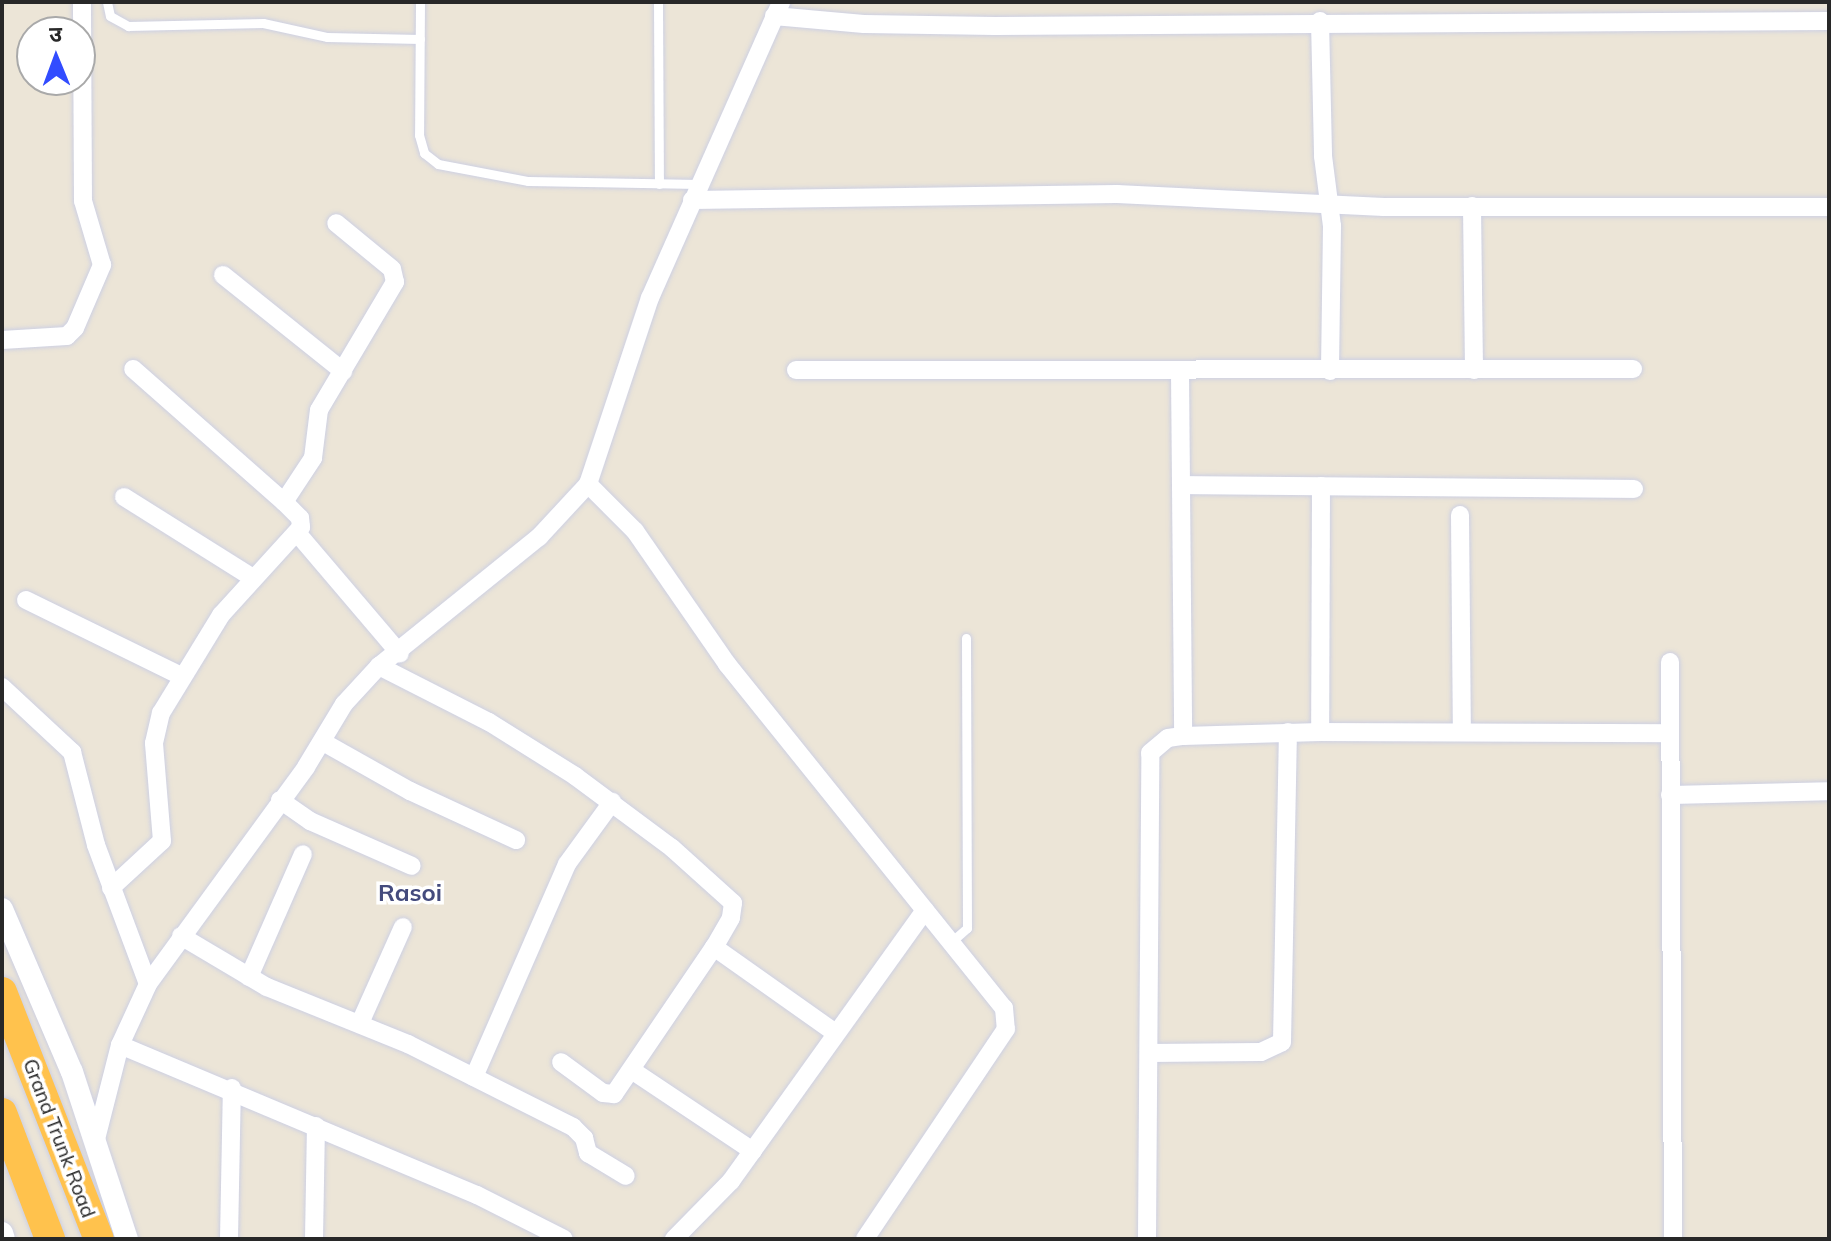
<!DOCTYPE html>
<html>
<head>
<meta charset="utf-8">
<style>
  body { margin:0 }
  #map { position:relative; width:1831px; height:1241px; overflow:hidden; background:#ece5d7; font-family:Mulish,"Noto Sans Devanagari",sans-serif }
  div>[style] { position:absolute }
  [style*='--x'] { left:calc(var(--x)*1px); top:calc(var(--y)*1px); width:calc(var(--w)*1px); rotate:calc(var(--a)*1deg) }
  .roads { filter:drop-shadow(0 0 2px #cdd0e3) drop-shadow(0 0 2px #cdd0e3) }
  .service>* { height:9px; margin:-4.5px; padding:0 4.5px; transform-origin:4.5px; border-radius:4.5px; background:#fff }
  .minor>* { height:18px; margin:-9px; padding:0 9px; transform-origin:9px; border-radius:9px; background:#fff }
  .tertiary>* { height:22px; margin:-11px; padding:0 11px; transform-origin:11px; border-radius:11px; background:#fff }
  .trunk>* { height:30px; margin:-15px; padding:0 15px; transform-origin:15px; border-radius:15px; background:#ffc24d }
  span { translate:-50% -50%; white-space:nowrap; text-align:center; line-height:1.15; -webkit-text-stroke:7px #fff; paint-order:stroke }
  .street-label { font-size:20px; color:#282828 }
  .quarter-label { font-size:24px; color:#444b7d; font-weight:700 }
  .frame { position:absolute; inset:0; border:4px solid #282828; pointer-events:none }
  .north { position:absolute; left:16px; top:16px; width:80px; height:80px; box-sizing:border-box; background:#fff; border:2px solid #a9a9a9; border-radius:50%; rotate:359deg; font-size:22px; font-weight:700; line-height:32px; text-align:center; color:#282828 }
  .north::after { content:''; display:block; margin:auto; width:28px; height:36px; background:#324cff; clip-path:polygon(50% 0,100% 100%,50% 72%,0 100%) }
</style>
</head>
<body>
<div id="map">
  <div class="roads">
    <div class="service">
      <i style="--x:107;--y:2;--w:14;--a:78"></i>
      <i style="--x:110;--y:16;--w:21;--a:29"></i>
      <i style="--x:128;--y:26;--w:135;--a:-1.3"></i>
      <i style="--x:263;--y:23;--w:66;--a:12.3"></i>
      <i style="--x:327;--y:37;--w:93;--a:1.2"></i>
      <i style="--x:420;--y:2;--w:133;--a:90.4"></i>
      <i style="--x:419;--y:135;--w:19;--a:74"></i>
      <i style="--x:424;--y:153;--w:18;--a:38"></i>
      <i style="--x:438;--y:164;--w:92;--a:10.7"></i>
      <i style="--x:528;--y:181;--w:171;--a:1"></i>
      <i style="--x:658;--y:2;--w:182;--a:89.7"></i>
      <i style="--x:951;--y:942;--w:21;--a:-41"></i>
      <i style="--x:967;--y:928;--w:290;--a:-90.2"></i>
    </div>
    <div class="minor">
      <i style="--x:774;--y:16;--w:90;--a:5.1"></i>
      <i style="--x:864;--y:24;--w:131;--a:0.9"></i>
      <i style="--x:995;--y:26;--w:834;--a:-0.34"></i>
      <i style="--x:1320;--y:21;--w:135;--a:88.7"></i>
      <i style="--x:1323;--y:156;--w:71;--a:82.7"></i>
      <i style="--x:1332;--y:226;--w:145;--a:90.8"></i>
      <i style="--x:692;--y:200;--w:425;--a:-0.8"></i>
      <i style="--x:1117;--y:194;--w:267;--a:2.8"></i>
      <i style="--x:1384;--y:207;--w:445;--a:0"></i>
      <i style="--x:1472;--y:206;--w:164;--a:89.3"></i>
      <i style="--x:223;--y:275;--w:154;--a:38.7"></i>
      <i style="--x:2;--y:340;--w:65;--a:-3.5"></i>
      <i style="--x:67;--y:336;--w:11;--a:-45"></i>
      <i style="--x:75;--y:328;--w:69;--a:-66.8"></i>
      <i style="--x:102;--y:265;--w:67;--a:-106.5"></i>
      <i style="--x:83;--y:201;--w:199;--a:-90.3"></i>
      <i style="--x:796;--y:370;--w:837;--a:-0.07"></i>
      <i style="--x:1180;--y:372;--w:364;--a:89.5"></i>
      <i style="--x:588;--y:484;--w:66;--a:45"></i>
      <i style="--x:635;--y:531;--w:162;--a:55.3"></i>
      <i style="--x:727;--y:664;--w:442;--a:51.2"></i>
      <i style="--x:1004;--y:1008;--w:21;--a:85"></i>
      <i style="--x:1006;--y:1029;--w:253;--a:123.9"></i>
      <i style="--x:1181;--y:485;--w:453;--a:0.5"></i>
      <i style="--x:1321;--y:486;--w:246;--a:90.2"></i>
      <i style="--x:1320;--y:732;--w:350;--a:0.2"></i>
      <i style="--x:124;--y:497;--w:152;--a:32.1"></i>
      <i style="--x:284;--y:502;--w:53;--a:-56.6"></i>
      <i style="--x:313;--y:458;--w:48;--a:-82.9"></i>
      <i style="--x:319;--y:410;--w:149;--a:-59.3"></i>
      <i style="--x:395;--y:282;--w:13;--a:-103"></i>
      <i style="--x:392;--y:269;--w:72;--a:-140.6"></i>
      <i style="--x:1460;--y:515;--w:216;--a:89.5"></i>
      <i style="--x:298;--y:534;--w:157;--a:49.6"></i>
      <i style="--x:26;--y:600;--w:173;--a:26.1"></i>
      <i style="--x:1670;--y:662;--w:577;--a:89.7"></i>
      <i style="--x:379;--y:666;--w:123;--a:27"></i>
      <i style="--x:489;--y:722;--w:102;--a:32.1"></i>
      <i style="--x:575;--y:776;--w:121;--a:36.6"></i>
      <i style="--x:672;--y:848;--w:82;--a:42"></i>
      <i style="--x:733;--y:903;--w:15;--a:98"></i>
      <i style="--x:731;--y:918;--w:34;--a:120"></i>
      <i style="--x:714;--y:947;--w:178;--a:124.2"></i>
      <i style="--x:614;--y:1094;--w:11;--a:-175"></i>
      <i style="--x:603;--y:1093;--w:52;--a:-143.6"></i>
      <i style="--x:2;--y:687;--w:96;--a:42.9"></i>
      <i style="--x:72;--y:752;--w:96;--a:75.5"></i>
      <i style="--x:96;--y:845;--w:148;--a:69.5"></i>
      <i style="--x:323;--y:742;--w:100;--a:29.4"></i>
      <i style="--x:410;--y:791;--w:117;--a:24.8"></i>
      <i style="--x:1670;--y:795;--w:159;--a:-1.4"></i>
      <i style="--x:280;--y:800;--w:37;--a:35"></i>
      <i style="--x:310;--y:821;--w:111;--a:23.8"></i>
      <i style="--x:111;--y:888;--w:69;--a:-42.7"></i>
      <i style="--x:162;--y:841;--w:98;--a:-94.7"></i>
      <i style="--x:154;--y:743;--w:31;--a:-77"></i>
      <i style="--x:161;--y:713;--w:115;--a:-58.5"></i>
      <i style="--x:221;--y:615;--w:119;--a:-47.7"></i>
      <i style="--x:301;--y:527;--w:9;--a:-96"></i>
      <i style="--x:300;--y:518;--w:23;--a:-135"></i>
      <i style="--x:284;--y:502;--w:201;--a:-138.6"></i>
      <i style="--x:181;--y:936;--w:100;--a:30.7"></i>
      <i style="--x:267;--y:987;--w:152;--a:22"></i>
      <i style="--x:408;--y:1044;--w:185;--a:26.7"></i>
      <i style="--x:573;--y:1127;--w:16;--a:45"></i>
      <i style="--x:584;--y:1138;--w:16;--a:75"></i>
      <i style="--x:588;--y:1153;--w:44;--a:31.2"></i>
      <i style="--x:714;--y:947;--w:147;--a:35.3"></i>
      <i style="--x:249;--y:977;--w:134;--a:-66.3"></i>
      <i style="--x:360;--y:1023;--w:105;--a:-65.9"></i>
      <i style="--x:120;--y:1045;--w:387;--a:22.8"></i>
      <i style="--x:477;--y:1195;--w:97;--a:26.8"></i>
      <i style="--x:1149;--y:1053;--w:112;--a:-0.5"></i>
      <i style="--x:1261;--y:1052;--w:23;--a:-25"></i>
      <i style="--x:1282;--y:1042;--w:310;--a:-88.9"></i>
      <i style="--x:633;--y:1071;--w:144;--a:33.7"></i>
      <i style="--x:474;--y:1077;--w:232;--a:-66.4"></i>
      <i style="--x:567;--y:864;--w:77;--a:-54"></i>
      <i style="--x:95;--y:1143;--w:101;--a:-75.7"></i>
      <i style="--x:120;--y:1045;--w:67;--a:-65.3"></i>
      <i style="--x:148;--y:984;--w:268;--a:-53.9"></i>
      <i style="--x:306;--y:767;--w:74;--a:-58.9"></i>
      <i style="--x:344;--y:704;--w:52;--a:-47.4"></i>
      <i style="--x:379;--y:666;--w:206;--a:-38.9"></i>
      <i style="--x:539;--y:537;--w:72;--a:-47.2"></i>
      <i style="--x:588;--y:484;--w:196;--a:-71.6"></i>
      <i style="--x:650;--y:298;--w:324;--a:-66.1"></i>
      <i style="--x:229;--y:1239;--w:151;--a:-88.9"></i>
      <i style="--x:314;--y:1239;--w:113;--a:-89"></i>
      <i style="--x:674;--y:1239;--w:81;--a:-45.5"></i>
      <i style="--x:731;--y:1181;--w:333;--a:-54.4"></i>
      <i style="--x:1147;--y:1239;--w:486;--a:-89.6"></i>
      <i style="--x:1150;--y:753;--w:23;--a:-40"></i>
      <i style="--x:1168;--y:738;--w:15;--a:-8"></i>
      <i style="--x:1183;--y:736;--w:137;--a:-1.7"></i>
    </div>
    <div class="tertiary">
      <i style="--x:2;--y:909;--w:177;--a:66.8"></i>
      <i style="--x:72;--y:1072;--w:176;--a:71.8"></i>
      <i style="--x:2;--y:1233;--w:6;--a:72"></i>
    </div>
    <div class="trunk">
      <i style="--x:2;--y:992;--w:265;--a:68.6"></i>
      <i style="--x:2;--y:1113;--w:135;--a:69.1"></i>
    </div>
  </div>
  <div class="street-label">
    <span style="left:60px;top:1138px;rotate:69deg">Grand Trunk Road</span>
  </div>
  <div class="quarter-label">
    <span style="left:410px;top:893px">Rasoi</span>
  </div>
  <div class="frame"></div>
  <div class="north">उ</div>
</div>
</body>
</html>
